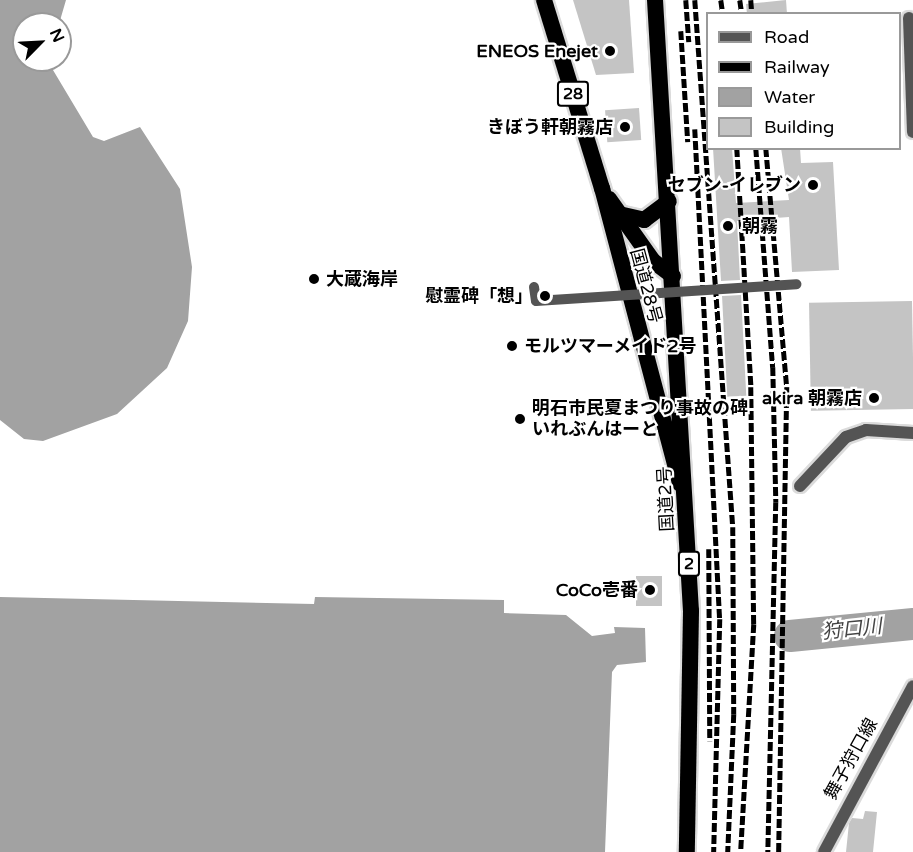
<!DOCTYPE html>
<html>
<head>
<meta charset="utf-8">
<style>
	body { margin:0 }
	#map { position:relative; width:913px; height:852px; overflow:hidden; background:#fff; font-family:"Varela Round","Noto Sans JP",sans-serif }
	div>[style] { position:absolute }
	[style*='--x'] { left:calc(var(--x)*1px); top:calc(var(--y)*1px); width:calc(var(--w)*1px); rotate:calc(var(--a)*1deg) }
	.water>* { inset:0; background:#a2a2a2 }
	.river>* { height:32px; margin:-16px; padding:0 16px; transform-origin:16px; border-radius:16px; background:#a2a2a2 }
	.building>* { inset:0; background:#c4c4c4; transform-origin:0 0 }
	.roads { filter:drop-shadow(2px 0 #dbdbdb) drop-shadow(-2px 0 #dbdbdb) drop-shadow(0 2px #dbdbdb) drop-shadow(0 -2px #dbdbdb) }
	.minor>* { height:12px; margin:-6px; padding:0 6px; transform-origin:6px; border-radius:6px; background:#545454 }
	.tertiary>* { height:12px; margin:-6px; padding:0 6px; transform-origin:6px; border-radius:6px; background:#545454 }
	.trunk>* { height:16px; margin:-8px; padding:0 8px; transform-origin:8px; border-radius:8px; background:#000 }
	.rail>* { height:4.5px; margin-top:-2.25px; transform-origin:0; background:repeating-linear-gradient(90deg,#000 0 9px,transparent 0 12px) }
	.pedestrian-bridge>* { height:10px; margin:-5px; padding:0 5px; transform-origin:5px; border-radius:5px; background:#545454 }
	.dots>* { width:16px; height:16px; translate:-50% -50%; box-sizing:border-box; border:3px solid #fff; border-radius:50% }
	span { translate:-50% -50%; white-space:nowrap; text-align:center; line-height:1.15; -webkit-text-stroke:4.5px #fff; paint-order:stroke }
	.shield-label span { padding:2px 4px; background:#fff; border:2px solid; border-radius:4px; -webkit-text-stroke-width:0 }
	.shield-label { font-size:16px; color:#000; font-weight:700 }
	.poi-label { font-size:18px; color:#000; font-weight:700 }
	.right { translate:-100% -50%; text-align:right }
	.left { translate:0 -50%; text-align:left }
	.street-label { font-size:18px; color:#000 }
	.water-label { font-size:20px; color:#434343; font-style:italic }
	.legend { position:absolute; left:706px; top:12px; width:195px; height:138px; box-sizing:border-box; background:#fff; border:2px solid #999; margin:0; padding:8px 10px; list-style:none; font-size:18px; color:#000 }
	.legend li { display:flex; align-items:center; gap:12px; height:30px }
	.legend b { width:30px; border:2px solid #999 }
	.north { position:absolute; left:12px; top:12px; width:60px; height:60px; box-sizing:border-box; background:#fff; border:2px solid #999; border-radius:50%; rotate:66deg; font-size:16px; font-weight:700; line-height:24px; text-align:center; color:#000 }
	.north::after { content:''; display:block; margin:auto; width:21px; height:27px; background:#000; clip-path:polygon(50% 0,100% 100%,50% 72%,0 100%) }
</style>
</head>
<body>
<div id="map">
	<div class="water">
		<i style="clip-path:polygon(0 0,66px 0,59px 24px,24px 24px,24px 60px,47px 60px,93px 137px,104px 141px,140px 127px,180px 189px,192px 267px,188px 321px,167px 368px,117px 414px,43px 441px,24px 439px,0 420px)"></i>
		<i style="clip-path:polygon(0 597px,314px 604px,315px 597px,504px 600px,504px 613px,566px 615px,592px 636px,615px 633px,614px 627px,645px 628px,646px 662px,617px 665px,612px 672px,605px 852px,0 852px)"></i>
	</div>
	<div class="river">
		<i style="--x:790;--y:636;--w:124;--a:-5.6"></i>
	</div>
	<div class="building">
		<i style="clip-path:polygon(573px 0,629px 0,634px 73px,596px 75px)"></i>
		<i style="clip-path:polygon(786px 0,787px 14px,747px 14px,746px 4px)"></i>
		<i style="left:639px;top:108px;width:32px;height:34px;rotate:86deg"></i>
		<i style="clip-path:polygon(713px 148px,732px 148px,736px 203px,789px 200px,781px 148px,800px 148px,801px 163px,833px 162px,839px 270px,792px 272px,789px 217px,737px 221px,740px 280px,721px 281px)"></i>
		<i style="left:741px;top:295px;width:101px;height:19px;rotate:87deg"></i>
		<i style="left:912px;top:301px;width:108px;height:103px;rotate:89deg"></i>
		<i style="left:636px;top:576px;width:26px;height:30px"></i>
		<i style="clip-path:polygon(865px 811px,877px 812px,873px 852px,846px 852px,849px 823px,852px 818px,863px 819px)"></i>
	</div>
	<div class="roads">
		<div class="minor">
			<i style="--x:800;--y:486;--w:67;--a:-46.8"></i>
			<i style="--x:846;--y:437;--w:21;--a:-19"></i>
			<i style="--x:866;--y:430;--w:47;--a:3.7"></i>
		</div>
		<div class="tertiary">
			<i style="--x:909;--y:18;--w:114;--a:88"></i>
			<i style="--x:824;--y:852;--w:188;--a:-61.8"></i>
		</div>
		<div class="trunk">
			<i style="--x:544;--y:0;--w:197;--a:72.9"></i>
			<i style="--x:602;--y:188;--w:306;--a:75.2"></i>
			<i style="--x:655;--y:0;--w:612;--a:86.63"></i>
			<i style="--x:691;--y:611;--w:241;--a:91"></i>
			<i style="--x:609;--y:199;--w:76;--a:54.6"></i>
			<i style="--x:653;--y:261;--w:25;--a:37"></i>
			<i style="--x:619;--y:214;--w:26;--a:13"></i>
			<i style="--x:644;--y:220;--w:31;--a:-37"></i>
		</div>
	</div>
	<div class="rail">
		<i style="--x:686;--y:0;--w:42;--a:85.9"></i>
		<i style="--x:695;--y:0;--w:528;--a:85.88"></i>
		<i style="--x:733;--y:527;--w:187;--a:89.7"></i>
		<i style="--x:734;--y:714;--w:138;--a:92.5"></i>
		<i style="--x:721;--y:0;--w:14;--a:82"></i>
		<i style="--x:740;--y:0;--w:14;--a:82"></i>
		<i style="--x:751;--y:0;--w:14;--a:86"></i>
		<i style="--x:681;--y:31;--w:111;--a:86.4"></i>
		<i style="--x:695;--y:129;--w:491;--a:87.1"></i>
		<i style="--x:720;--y:619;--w:233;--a:91.5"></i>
		<i style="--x:737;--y:148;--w:239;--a:86.6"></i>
		<i style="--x:751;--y:387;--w:237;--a:89.3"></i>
		<i style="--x:754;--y:624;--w:228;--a:93.3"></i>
		<i style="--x:756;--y:148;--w:220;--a:85.6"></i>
		<i style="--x:773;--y:367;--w:135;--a:88.7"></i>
		<i style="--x:776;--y:502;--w:350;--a:91.3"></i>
		<i style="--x:766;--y:148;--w:240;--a:85"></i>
		<i style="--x:787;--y:387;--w:465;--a:91"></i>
		<i style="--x:709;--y:549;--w:192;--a:89.7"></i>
	</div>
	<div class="pedestrian-bridge">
		<i style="--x:534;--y:287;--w:14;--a:82"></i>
		<i style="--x:536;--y:301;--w:261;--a:-3.7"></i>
	</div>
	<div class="dots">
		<i style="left:610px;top:51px;background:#000"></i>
		<i style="left:625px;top:127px;background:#000"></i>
		<i style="left:813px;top:185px;background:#000"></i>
		<i style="left:728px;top:226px;background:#000"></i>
		<i style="left:314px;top:279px;background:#000"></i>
		<i style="left:545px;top:296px;background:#000"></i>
		<i style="left:512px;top:346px;background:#000"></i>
		<i style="left:874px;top:398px;background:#000"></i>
		<i style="left:520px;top:419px;background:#000"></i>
		<i style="left:650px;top:590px;background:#000"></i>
	</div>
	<div class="shield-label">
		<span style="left:573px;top:94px">28</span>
		<span style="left:689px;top:564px">2</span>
	</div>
	<div class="poi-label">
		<span class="right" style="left:598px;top:51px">ENEOS Enejet</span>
		<span class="right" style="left:613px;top:127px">きぼう軒朝霧店</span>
		<span class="right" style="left:801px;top:185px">セブン-イレブン</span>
		<span class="left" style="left:742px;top:226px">朝霧</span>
		<span class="left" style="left:326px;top:279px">大蔵海岸</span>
		<span class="right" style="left:533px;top:296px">慰霊碑「想」</span>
		<span class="left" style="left:524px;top:346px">モルツマーメイド2号</span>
		<span class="right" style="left:862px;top:398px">akira 朝霧店</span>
		<span class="left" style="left:532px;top:419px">明石市民夏まつり事故の碑<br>いれぶんはーと</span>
		<span class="right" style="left:638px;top:590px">CoCo壱番</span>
	</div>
	<div class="street-label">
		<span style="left:646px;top:286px;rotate:75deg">国道28号</span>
		<span style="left:666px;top:499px;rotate:-93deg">国道2号</span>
		<span style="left:851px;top:759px;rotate:-61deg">舞子狩口線</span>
	</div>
	<div class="water-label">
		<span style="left:852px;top:630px;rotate:-6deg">狩口川</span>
	</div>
	<ul class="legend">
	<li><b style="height:8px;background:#545454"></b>Road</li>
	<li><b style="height:8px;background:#000"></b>Railway</li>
	<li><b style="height:16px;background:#a2a2a2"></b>Water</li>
	<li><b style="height:16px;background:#c4c4c4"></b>Building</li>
	</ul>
	<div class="north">N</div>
</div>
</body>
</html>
